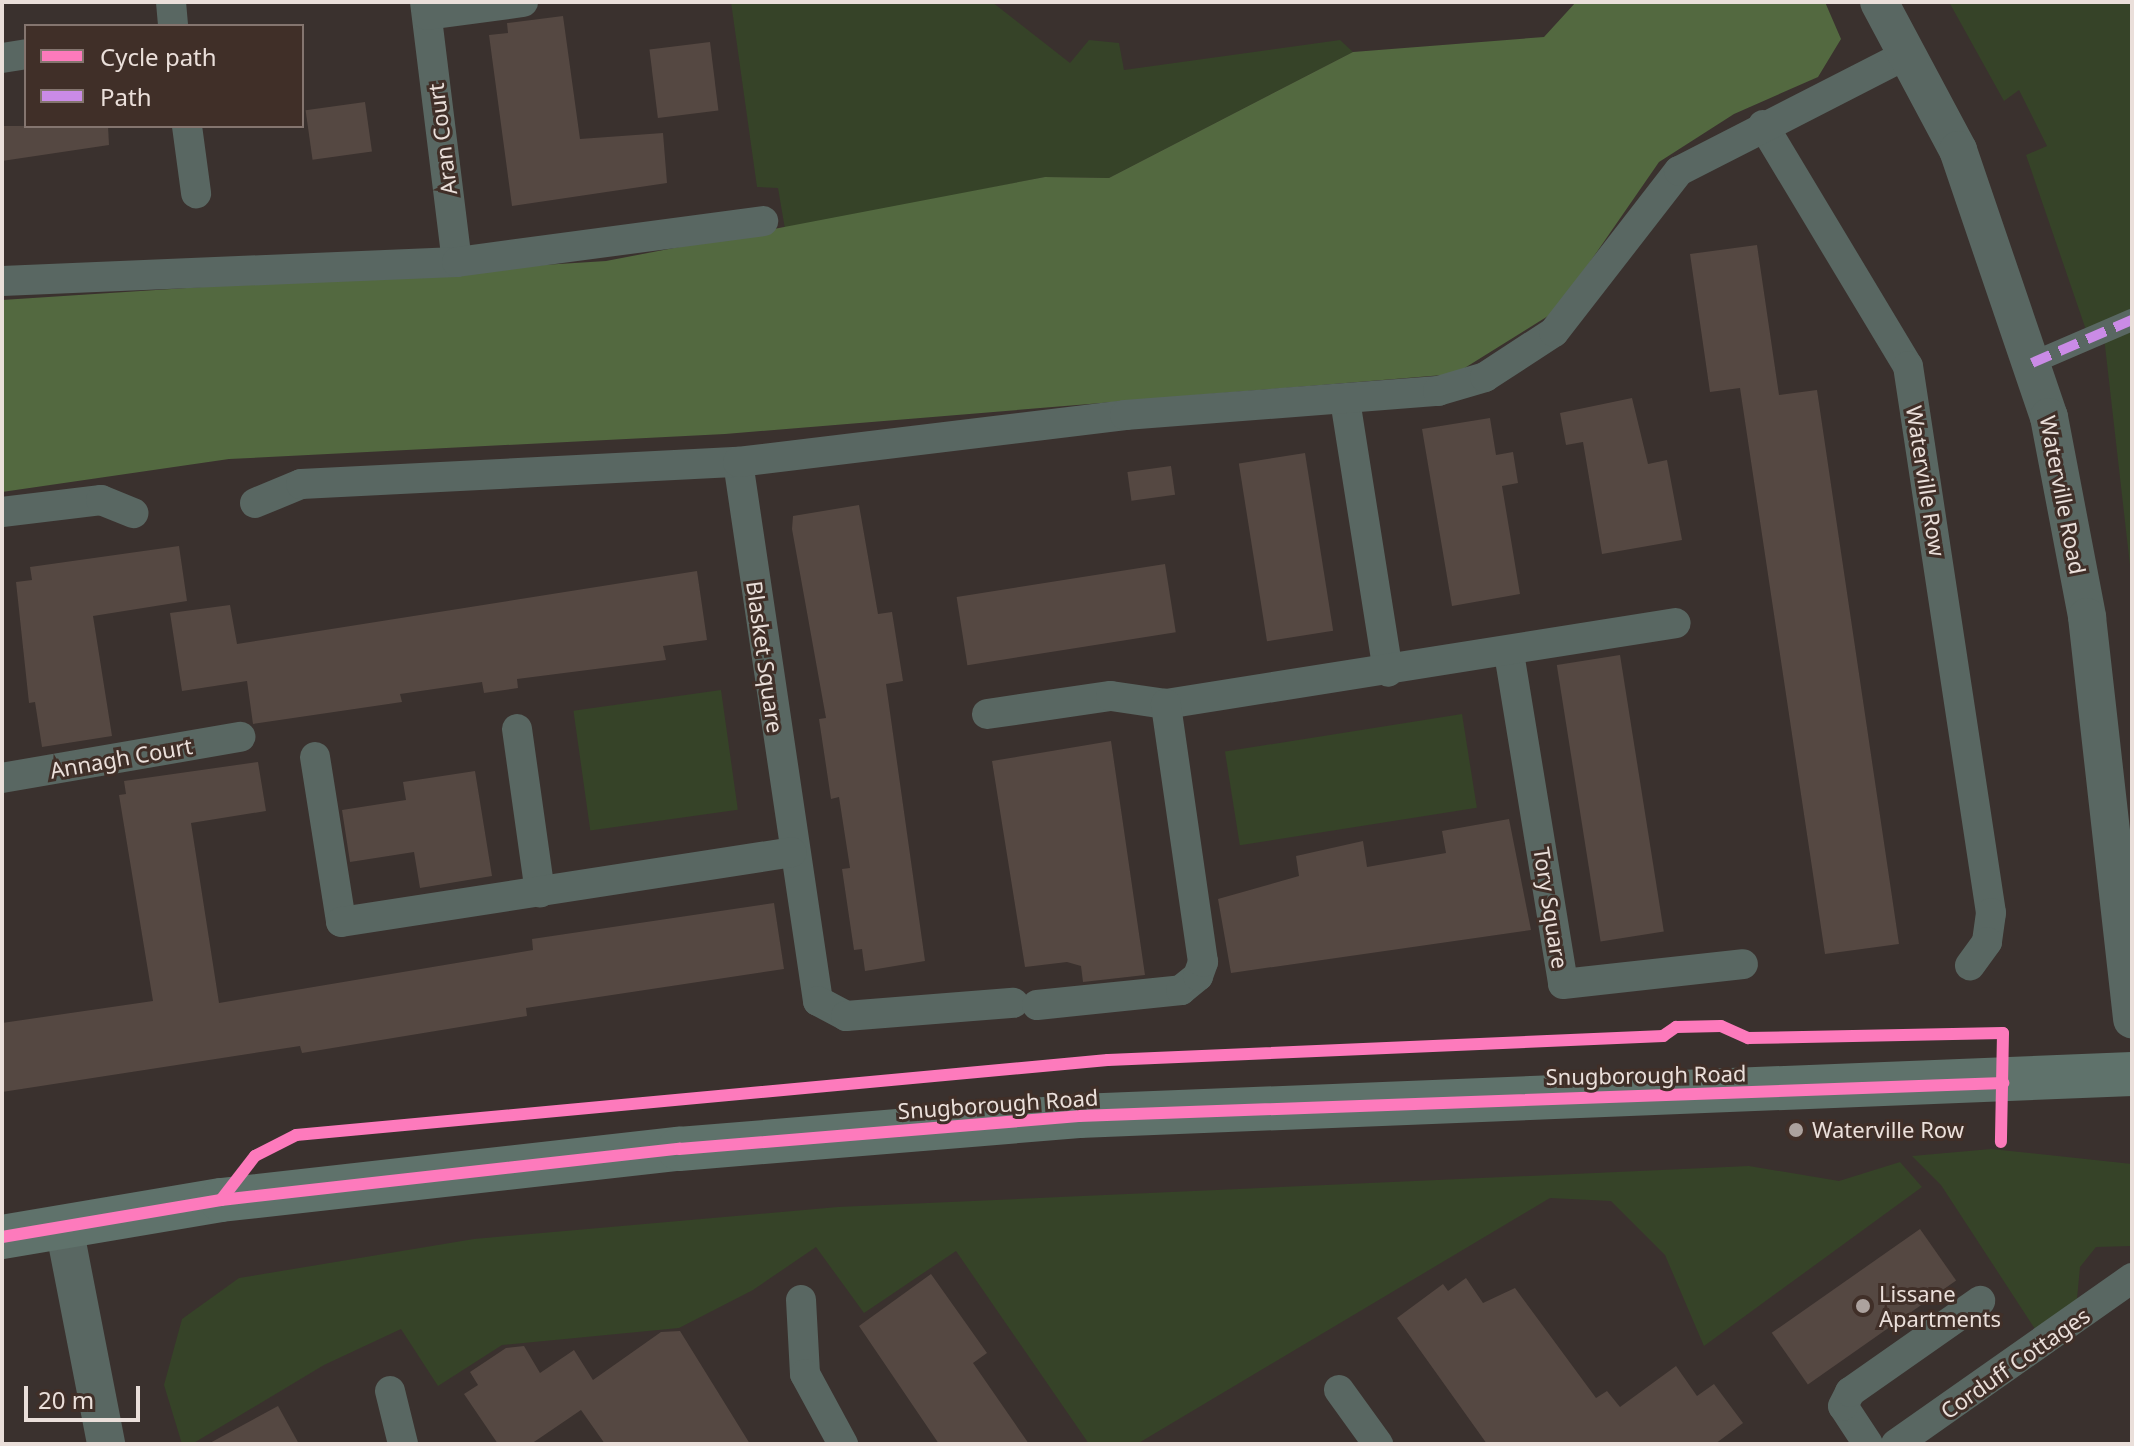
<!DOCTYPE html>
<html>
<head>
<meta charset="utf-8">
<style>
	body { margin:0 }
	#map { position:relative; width:2134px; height:1446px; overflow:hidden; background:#3a312e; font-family:"Noto Sans",sans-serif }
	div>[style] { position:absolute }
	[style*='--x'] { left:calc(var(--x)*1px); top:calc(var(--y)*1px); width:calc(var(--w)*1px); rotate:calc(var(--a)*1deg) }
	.green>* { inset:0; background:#364328; transform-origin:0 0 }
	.forest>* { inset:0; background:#536940 }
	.building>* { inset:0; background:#554842; transform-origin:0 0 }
	.pedestrian>* { height:22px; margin:-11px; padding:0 11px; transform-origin:11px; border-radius:11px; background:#596762 }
	.minor>* { height:30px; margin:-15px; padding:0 15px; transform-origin:15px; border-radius:15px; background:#596762 }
	.tertiary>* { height:38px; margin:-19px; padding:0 19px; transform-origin:19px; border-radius:19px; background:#596762 }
	.secondary>* { height:44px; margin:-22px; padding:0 22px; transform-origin:22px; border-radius:22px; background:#5f726b }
	.quiet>* { height:10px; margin-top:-5px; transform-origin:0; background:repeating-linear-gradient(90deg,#ca8be6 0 20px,transparent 0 30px) }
	.cycleway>* { height:12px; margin:-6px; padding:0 6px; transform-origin:6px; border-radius:6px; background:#fd7abc }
	.dots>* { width:22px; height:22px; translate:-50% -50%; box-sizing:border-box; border:4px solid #402f28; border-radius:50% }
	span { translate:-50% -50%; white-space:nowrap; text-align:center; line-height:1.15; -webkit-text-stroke:6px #402f28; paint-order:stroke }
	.street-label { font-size:22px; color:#eadfda }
	.poi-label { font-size:22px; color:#eadfda }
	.left { translate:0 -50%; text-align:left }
	.frame { position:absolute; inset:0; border:4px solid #eadfda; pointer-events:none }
	.legend { position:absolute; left:24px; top:24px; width:280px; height:104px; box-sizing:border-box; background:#402f28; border:2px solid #84756f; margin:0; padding:10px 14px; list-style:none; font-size:24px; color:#eadfda }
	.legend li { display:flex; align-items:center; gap:16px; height:40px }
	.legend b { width:40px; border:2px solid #84756f }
	.scale { position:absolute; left:24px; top:1386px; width:116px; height:36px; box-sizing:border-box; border:4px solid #eadfda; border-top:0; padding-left:10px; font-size:24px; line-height:28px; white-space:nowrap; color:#eadfda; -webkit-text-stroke:6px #402f28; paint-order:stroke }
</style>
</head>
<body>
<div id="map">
	<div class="green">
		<i style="clip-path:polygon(731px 2px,992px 2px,1070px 63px,1089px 40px,1119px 43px,1124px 70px,1340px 40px,1353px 52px,1109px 178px,1045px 177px,785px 229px,778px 188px,757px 187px)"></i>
		<i style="clip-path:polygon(1949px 2px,2132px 2px,2132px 583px,2104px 337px,2086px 330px,2026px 155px,2047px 146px,2019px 90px,2004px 101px)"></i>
		<i style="left:721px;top:690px;width:121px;height:149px;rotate:82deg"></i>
		<i style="left:1462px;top:714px;width:95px;height:240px;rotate:81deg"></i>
		<i style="clip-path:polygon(1991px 1149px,2132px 1164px,2132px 1246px,2096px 1247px,2080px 1267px,2077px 1299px,2037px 1332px,1941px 1185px,1912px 1156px)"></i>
		<i style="clip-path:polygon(1900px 1162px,1922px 1187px,1704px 1346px,1665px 1255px,1611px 1201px,1550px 1198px,1137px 1444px,1089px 1444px,956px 1251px,864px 1313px,816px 1247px,753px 1290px,679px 1328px,502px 1345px,438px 1386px,401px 1329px,324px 1365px,192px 1444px,182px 1444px,164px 1385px,182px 1319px,239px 1278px,474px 1239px,838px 1207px,1749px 1166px,1839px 1181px)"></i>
	</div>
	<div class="forest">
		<i style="clip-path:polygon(1576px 2px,1825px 2px,1841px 39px,1818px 77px,1734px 114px,1659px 162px,1556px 311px,1455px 374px,725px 434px,229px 459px,2px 492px,2px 300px,606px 261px,1045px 177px,1109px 178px,1353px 52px,1544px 37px)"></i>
	</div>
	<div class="building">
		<i style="clip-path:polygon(563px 16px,580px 139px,663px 133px,667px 183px,512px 206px,489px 35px,508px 33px,507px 23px)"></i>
		<i style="left:710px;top:42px;width:69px;height:61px;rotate:83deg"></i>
		<i style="left:365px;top:102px;width:50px;height:60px;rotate:82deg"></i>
		<i style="clip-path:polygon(2px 126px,108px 126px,109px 145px,2px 161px)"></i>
		<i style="clip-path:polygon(1757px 245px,1779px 395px,1817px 390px,1899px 944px,1825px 954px,1740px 388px,1710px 392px,1690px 254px)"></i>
		<i style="clip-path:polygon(1632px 398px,1648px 464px,1667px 460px,1682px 540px,1602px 554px,1583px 442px,1566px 445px,1560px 413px)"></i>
		<i style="clip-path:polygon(1490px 418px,1496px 455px,1513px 452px,1518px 483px,1502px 486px,1520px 594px,1452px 606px,1422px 429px)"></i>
		<i style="left:1305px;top:453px;width:180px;height:67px;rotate:81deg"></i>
		<i style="left:1171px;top:466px;width:29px;height:44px;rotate:82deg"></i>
		<i style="clip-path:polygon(859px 505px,878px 614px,892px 612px,903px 681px,886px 684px,925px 961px,865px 971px,862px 949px,854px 950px,842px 869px,850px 868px,839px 797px,831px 799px,819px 719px,826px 718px,792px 529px,793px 516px)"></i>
		<i style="clip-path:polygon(179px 546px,187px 601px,93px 616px,112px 736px,42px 747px,35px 702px,29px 703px,16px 582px,32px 580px,30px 567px)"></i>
		<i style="left:1165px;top:564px;width:69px;height:211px;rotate:81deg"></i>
		<i style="clip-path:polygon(697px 571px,707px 640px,663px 646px,666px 660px,517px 679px,518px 688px,484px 693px,482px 682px,400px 694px,402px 702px,253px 724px,247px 681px,182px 691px,170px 613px,230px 605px,237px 644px)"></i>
		<i style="left:1620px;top:655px;width:280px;height:64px;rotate:81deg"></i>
		<i style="clip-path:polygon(1111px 741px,1145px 975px,1083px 982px,1081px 966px,1067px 962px,1025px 967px,992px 761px)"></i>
		<i style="clip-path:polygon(258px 762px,266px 811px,191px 823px,219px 1003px,533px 950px,532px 939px,774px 903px,784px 969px,526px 1008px,527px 1016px,302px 1053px,300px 1046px,2px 1092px,2px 1023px,153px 1001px,119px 795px,126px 794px,124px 781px)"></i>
		<i style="clip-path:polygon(475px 771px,492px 876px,420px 888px,414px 852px,350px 862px,342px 810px,406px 800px,403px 782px)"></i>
		<i style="clip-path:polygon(1509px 819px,1531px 930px,1231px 973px,1218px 899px,1299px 876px,1296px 856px,1363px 841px,1367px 867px,1446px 853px,1442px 831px)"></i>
		<i style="left:1920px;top:1229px;width:63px;height:181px;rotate:55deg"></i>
		<i style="clip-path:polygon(931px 1274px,987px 1353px,973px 1363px,1029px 1444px,939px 1444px,859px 1326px)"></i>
		<i style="clip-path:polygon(1466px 1278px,1483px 1303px,1515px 1288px,1596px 1398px,1607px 1391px,1620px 1407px,1676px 1366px,1697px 1396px,1714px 1384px,1743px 1423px,1715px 1444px,1487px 1444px,1397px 1318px,1443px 1284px,1448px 1291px)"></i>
		<i style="clip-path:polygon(680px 1331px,750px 1444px,605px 1444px,581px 1410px,531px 1444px,498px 1444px,464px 1394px,478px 1385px,470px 1372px,506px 1348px,524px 1346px,540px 1373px,574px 1350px,593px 1380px,661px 1332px)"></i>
		<i style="clip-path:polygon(278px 1406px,299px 1444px,208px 1444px)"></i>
	</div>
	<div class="pedestrian">
		<i style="--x:2032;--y:363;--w:109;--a:-23.3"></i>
	</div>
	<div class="minor">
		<i style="--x:171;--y:2;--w:24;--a:85"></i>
		<i style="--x:425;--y:2;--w:262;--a:83"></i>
		<i style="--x:427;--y:15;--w:97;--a:-7.7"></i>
		<i style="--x:2;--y:58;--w:24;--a:-9"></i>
		<i style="--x:1763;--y:125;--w:281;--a:59"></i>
		<i style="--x:1908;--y:366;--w:553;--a:81.37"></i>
		<i style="--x:1991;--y:913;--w:29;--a:98"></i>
		<i style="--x:1987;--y:942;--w:29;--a:126"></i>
		<i style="--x:187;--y:126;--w:68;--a:82.3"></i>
		<i style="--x:2;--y:281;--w:455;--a:-2.4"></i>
		<i style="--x:457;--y:262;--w:309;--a:-7.6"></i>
		<i style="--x:1345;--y:400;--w:275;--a:81"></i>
		<i style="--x:738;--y:462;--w:545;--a:81.56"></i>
		<i style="--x:818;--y:1001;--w:32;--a:28"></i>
		<i style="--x:846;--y:1016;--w:168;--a:-4.5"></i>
		<i style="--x:255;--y:503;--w:50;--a:-22.4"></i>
		<i style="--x:301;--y:484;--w:438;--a:-2.9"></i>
		<i style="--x:738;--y:462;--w:390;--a:-6.9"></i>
		<i style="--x:1125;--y:415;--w:314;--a:-4.4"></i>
		<i style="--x:1438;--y:391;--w:49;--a:-16.6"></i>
		<i style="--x:1485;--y:377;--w:82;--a:-33.1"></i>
		<i style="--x:1554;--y:332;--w:204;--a:-52.2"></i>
		<i style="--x:1679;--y:171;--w:259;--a:-27.1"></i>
		<i style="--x:2;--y:512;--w:100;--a:-6.9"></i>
		<i style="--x:101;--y:500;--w:35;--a:22"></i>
		<i style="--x:1509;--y:653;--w:335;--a:80.7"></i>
		<i style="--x:1563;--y:984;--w:181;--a:-6.3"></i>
		<i style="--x:987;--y:714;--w:125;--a:-8.3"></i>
		<i style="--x:1111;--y:696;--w:56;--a:8.3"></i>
		<i style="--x:1166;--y:704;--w:516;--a:-9.02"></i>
		<i style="--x:517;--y:729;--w:165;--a:82"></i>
		<i style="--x:315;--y:757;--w:167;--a:81"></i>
		<i style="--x:341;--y:922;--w:456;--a:-8.8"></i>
		<i style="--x:2;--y:778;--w:242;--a:-9.8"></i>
		<i style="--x:1037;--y:1005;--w:145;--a:-5.9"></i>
		<i style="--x:1181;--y:990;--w:22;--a:-39"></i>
		<i style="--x:1198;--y:976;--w:15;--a:-70"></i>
		<i style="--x:1203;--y:962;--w:261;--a:-98.2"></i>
		<i style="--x:801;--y:1300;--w:74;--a:86.9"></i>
		<i style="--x:805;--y:1374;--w:80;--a:61.5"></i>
		<i style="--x:1339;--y:1390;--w:67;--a:54.2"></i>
		<i style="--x:390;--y:1391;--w:55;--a:76.2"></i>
		<i style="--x:1868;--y:1444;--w:45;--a:-123.3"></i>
		<i style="--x:1843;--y:1406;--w:16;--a:-63"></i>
		<i style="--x:1850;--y:1392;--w:159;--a:-35"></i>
		<i style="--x:1896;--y:1444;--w:289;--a:-35.1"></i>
	</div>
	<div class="tertiary">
		<i style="--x:1879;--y:2;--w:168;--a:61.9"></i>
		<i style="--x:1958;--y:150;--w:282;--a:71.2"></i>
		<i style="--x:2049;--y:417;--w:204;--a:79.2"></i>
		<i style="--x:2087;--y:617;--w:405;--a:83.6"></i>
		<i style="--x:64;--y:1227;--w:221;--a:79"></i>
	</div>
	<div class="secondary">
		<i style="--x:2;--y:1237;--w:222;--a:-9.6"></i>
		<i style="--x:221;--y:1200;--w:461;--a:-6.4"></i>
		<i style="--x:679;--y:1149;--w:401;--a:-4.7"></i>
		<i style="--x:1079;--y:1116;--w:1054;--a:-2.28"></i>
	</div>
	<div class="quiet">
		<i style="--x:2032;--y:363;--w:109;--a:-23.3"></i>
	</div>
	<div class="cycleway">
		<i style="--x:221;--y:1200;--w:56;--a:-52.3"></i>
		<i style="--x:255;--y:1156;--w:46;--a:-27.1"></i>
		<i style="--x:296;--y:1135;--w:815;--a:-5.28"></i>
		<i style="--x:1108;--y:1060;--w:556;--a:-2.48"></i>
		<i style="--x:1663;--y:1036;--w:16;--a:-35"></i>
		<i style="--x:1676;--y:1027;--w:45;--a:-1.3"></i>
		<i style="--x:1721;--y:1026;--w:30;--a:24"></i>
		<i style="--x:1748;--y:1038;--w:255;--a:-1.1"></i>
		<i style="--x:2003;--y:1033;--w:109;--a:91.1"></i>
		<i style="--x:2;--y:1237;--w:222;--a:-9.6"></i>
		<i style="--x:221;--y:1200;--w:461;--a:-6.4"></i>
		<i style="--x:679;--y:1149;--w:401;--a:-4.7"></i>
		<i style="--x:1079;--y:1116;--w:925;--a:-2.05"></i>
	</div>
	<div class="dots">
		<i style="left:1796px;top:1130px;background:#aca29e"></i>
		<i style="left:1863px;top:1306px;background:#aca29e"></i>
	</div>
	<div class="street-label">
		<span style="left:442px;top:139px;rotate:-97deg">Aran Court</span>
		<span style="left:1926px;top:481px;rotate:81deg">Waterville Row</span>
		<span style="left:2063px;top:495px;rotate:79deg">Waterville Road</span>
		<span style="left:765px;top:657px;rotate:82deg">Blasket Square</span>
		<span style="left:121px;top:758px;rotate:-10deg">Annagh Court</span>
		<span style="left:1551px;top:908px;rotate:81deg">Tory Square</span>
		<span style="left:1646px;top:1075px;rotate:-1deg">Snugborough Road</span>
		<span style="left:998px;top:1104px;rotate:-4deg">Snugborough Road</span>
		<span style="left:2015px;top:1363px;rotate:-35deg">Corduff Cottages</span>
	</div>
	<div class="poi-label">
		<span class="left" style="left:1812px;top:1130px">Waterville Row</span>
		<span class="left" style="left:1879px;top:1306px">Lissane<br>Apartments</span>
	</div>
	<div class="frame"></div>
	<ul class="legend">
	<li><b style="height:10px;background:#fd7abc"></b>Cycle path</li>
	<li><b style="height:10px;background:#ca8be6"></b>Path</li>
	</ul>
	<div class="scale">20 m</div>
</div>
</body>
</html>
